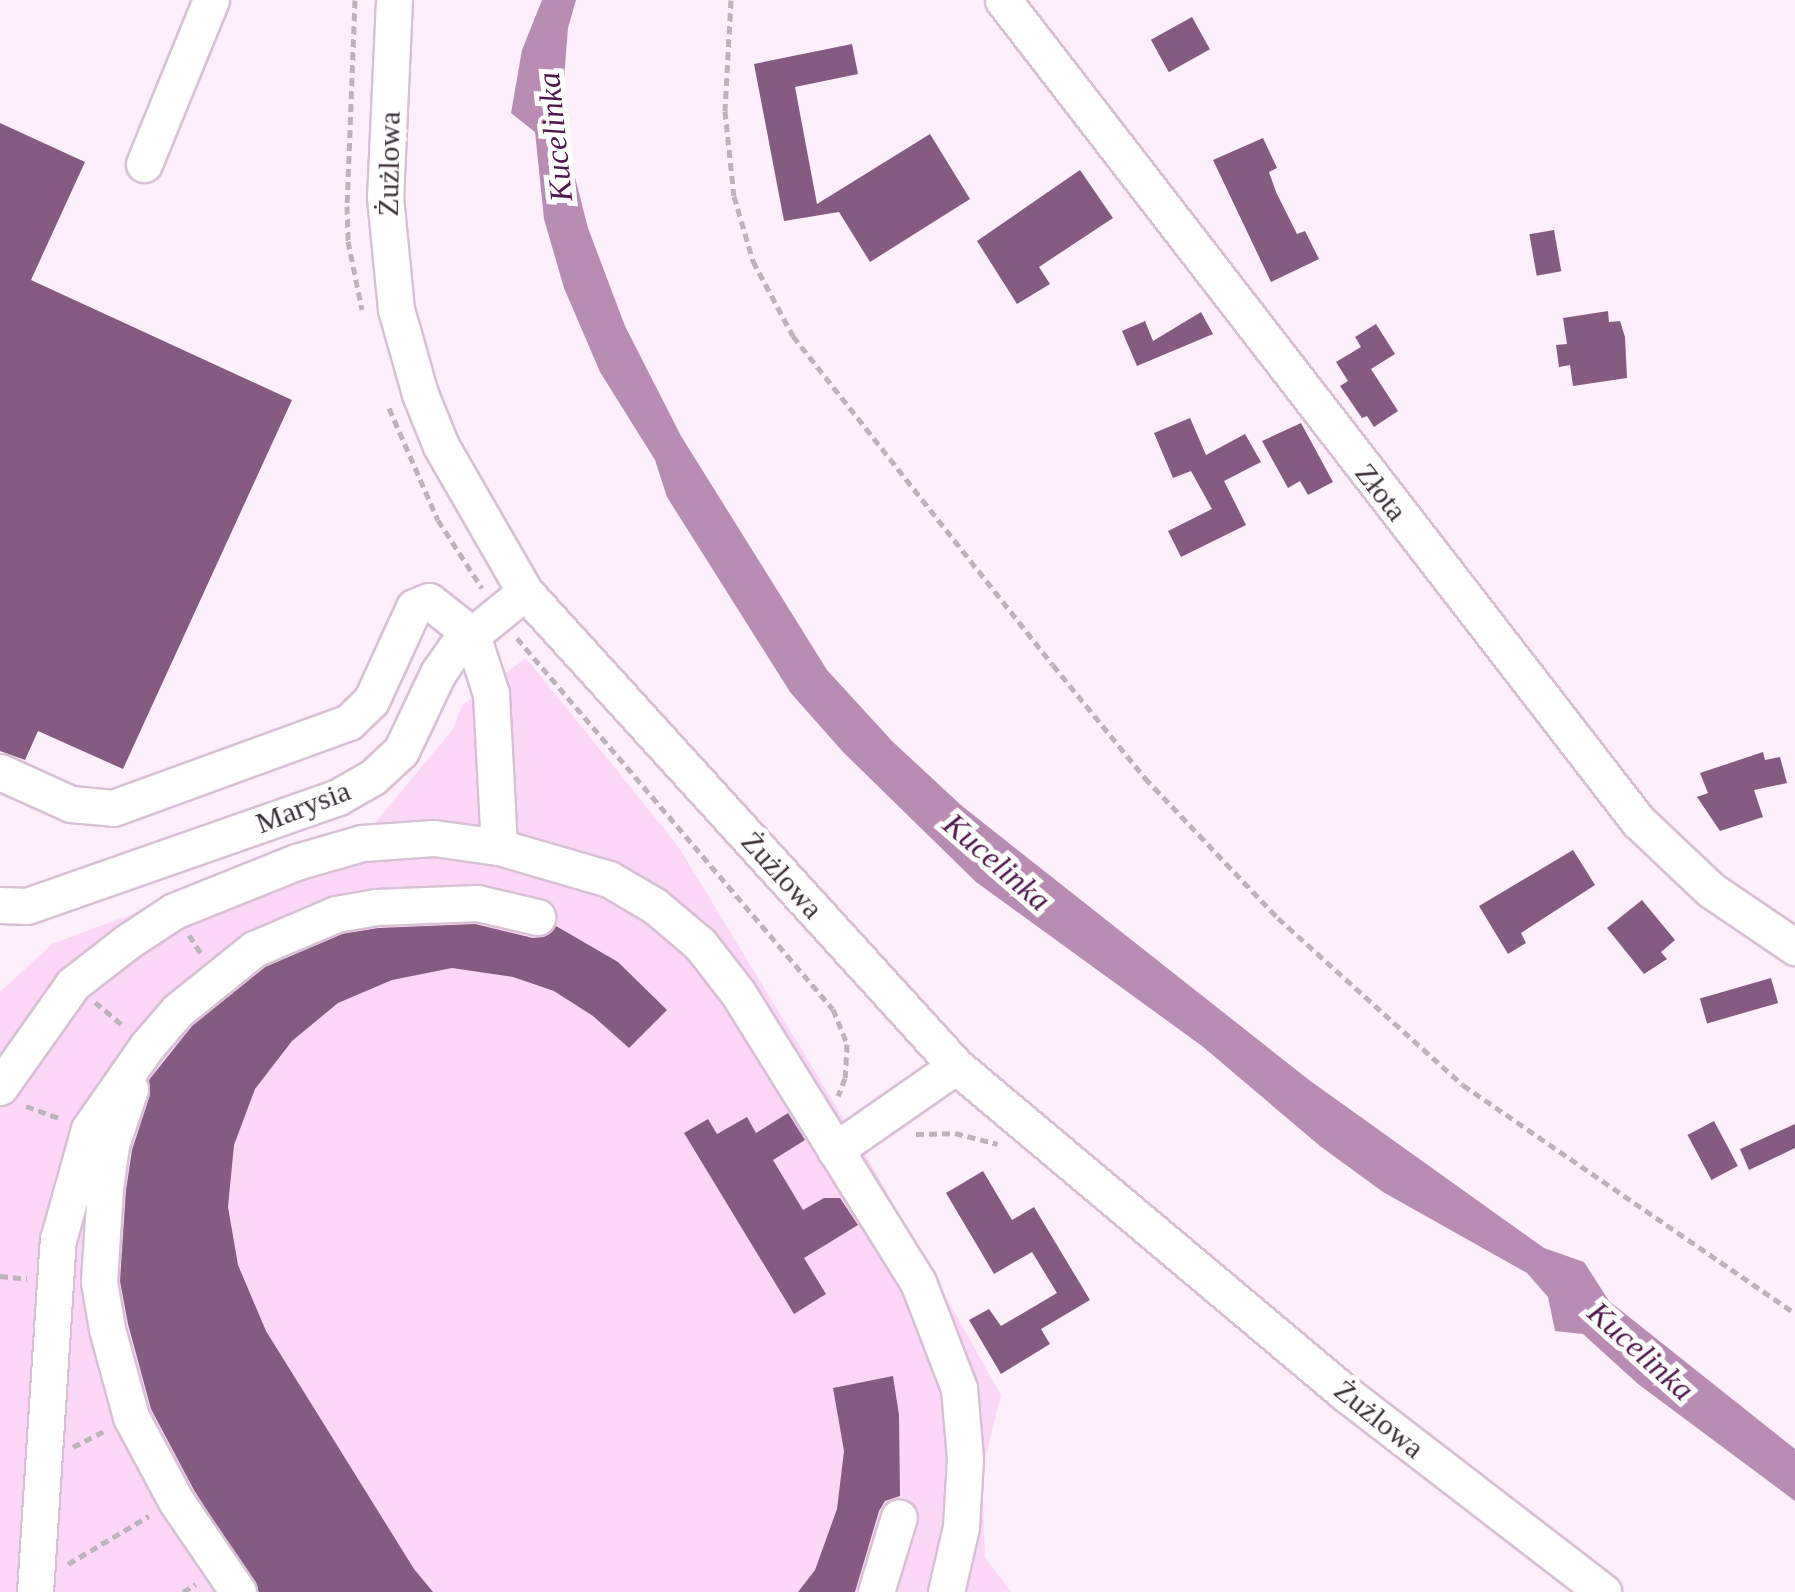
<!DOCTYPE html>
<html>
<head>
<meta charset="utf-8">
<style>
	body { margin:0 }
	#map { position:relative; width:1795px; height:1592px; overflow:hidden; background:#fdeffb; font-family:Georgia,serif }
	div>[style] { position:absolute }
	[style*='--x'] { left:calc(var(--x)*1px); top:calc(var(--y)*1px); width:calc(var(--w)*1px); rotate:calc(var(--a)*1deg) }
	.green>* { inset:0; background:#fdd7f8 }
	.water>* { inset:0; background:#b98cb4 }
	.building>* { inset:0; background:#855b81; transform-origin:0 0 }
	.path>* { height:5px; margin-top:-2.5px; transform-origin:0; background:repeating-linear-gradient(90deg,#beb2bc 0 8px,transparent 0 13px) }
	.roads { filter:drop-shadow(2px 0 #d8c1d5) drop-shadow(-2px 0 #d8c1d5) drop-shadow(0 2px #d8c1d5) drop-shadow(0 -2px #d8c1d5) }
	.minor>* { height:35px; margin:-17.5px; padding:0 17.5px; transform-origin:17.5px; border-radius:17.5px; background:#fff }
	span { translate:-50% -50%; white-space:nowrap; text-align:center; line-height:1.15; -webkit-text-stroke:10px #fff; paint-order:stroke }
	.street-label { font-size:30px; color:#3b323a }
	.water-label { font-size:32px; color:#4e184b; font-style:italic }
</style>
</head>
<body>
<div id="map">
	<div class="green">
		<i style="clip-path:polygon(526px 658px,678px 846px,871px 1164px,1001px 1395px,982px 1471px,985px 1557px,1011px 1592px,0 1592px,0 992px,52px 944px,374px 824px,453px 729px,462px 705px)"></i>
	</div>
	<div class="water">
		<i style="clip-path:polygon(542px 0,576px 0,568px 28px,564px 79px,567px 146px,588px 228px,625px 326px,681px 436px,827px 670px,893px 742px,962px 806px,1309px 1080px,1544px 1248px,1584px 1262px,1609px 1301px,1795px 1449px,1795px 1501px,1638px 1384px,1583px 1334px,1555px 1331px,1548px 1297px,1527px 1273px,1383px 1192px,1320px 1146px,1202px 1046px,976px 882px,843px 752px,790px 692px,667px 497px,655px 460px,600px 372px,564px 288px,544px 219px,535px 132px,511px 113px,522px 50px)"></i>
	</div>
	<div class="building">
		<i style="left:1192px;top:17px;width:37px;height:47px;rotate:61deg"></i>
		<i style="clip-path:polygon(852px 44px,858px 74px,795px 87px,817px 204px,930px 134px,970px 199px,870px 262px,839px 212px,784px 221px,754px 64px)"></i>
		<i style="clip-path:polygon(0 123px,85px 162px,31px 280px,292px 400px,123px 769px,38px 731px,25px 760px,0 751px)"></i>
		<i style="clip-path:polygon(1263px 138px,1277px 168px,1269px 172px,1276px 192px,1297px 234px,1305px 231px,1319px 259px,1271px 282px,1213px 160px)"></i>
		<i style="clip-path:polygon(1080px 170px,1113px 218px,1039px 267px,1050px 284px,1017px 304px,977px 241px)"></i>
		<i style="left:1554px;top:230px;width:42px;height:25px;rotate:80deg"></i>
		<i style="clip-path:polygon(1608px 311px,1609px 322px,1620px 321px,1625px 337px,1627px 378px,1573px 386px,1570px 365px,1559px 367px,1556px 345px,1567px 344px,1563px 318px)"></i>
		<i style="clip-path:polygon(1201px 312px,1213px 334px,1137px 366px,1122px 331px,1145px 321px,1153px 341px)"></i>
		<i style="clip-path:polygon(1376px 324px,1395px 354px,1371px 369px,1398px 411px,1374px 427px,1367px 416px,1362px 418px,1340px 386px,1348px 381px,1336px 362px,1361px 347px,1355px 337px)"></i>
		<i style="clip-path:polygon(1190px 418px,1206px 455px,1245px 434px,1261px 462px,1224px 481px,1246px 525px,1181px 557px,1168px 531px,1212px 509px,1191px 471px,1173px 478px,1154px 433px)"></i>
		<i style="clip-path:polygon(1301px 423px,1333px 482px,1308px 495px,1300px 481px,1288px 488px,1262px 441px)"></i>
		<i style="clip-path:polygon(1763px 752px,1765px 760px,1780px 757px,1787px 783px,1754px 790px,1763px 817px,1720px 831px,1697px 797px,1708px 793px,1700px 773px)"></i>
		<i style="clip-path:polygon(1573px 850px,1595px 885px,1521px 933px,1526px 943px,1508px 954px,1479px 906px)"></i>
		<i style="clip-path:polygon(1642px 900px,1675px 940px,1661px 952px,1667px 959px,1644px 974px,1607px 928px)"></i>
		<i style="clip-path:polygon(475px 924px,533px 938px,544px 937px,556px 926px,618px 962px,667px 1010px,629px 1048px,593px 1016px,554px 991px,513px 977px,452px 968px,392px 980px,338px 1003px,292px 1041px,255px 1089px,234px 1145px,228px 1207px,238px 1265px,266px 1331px,414px 1569px,433px 1592px,259px 1592px,194px 1490px,151px 1409px,128px 1324px,120px 1281px,126px 1190px,132px 1150px,150px 1095px,149px 1080px,192px 1026px,265px 967px,342px 934px,378px 928px)"></i>
		<i style="left:1771px;top:978px;width:26px;height:74px;rotate:74deg"></i>
		<i style="clip-path:polygon(788px 1113px,805px 1140px,773px 1160px,803px 1210px,824px 1198px,840px 1198px,858px 1225px,804px 1258px,826px 1294px,794px 1314px,684px 1133px,708px 1119px,717px 1134px,747px 1117px,756px 1133px)"></i>
		<i style="left:1714px;top:1121px;width:51px;height:30px;rotate:62deg"></i>
		<i style="clip-path:polygon(1795px 1124px,1795px 1148px,1749px 1170px,1740px 1149px)"></i>
		<i style="clip-path:polygon(983px 1171px,1012px 1220px,1034px 1207px,1090px 1300px,1041px 1329px,1050px 1344px,1001px 1374px,969px 1320px,989px 1309px,1001px 1326px,1057px 1293px,1032px 1252px,994px 1274px,981px 1252px,946px 1193px)"></i>
		<i style="clip-path:polygon(893px 1376px,899px 1415px,900px 1496px,885px 1501px,879px 1511px,855px 1592px,798px 1592px,815px 1570px,837px 1509px,844px 1451px,833px 1388px)"></i>
	</div>
	<div class="path">
		<i style="--x:355;--y:0;--w:206;--a:92.2"></i>
		<i style="--x:347;--y:206;--w:35;--a:88"></i>
		<i style="--x:348;--y:241;--w:70;--a:78.5"></i>
		<i style="--x:731;--y:0;--w:111;--a:93.1"></i>
		<i style="--x:725;--y:111;--w:85;--a:84"></i>
		<i style="--x:734;--y:196;--w:68;--a:73.7"></i>
		<i style="--x:753;--y:261;--w:85;--a:61.9"></i>
		<i style="--x:793;--y:336;--w:419;--a:51.7"></i>
		<i style="--x:1053;--y:665;--w:146;--a:50.8"></i>
		<i style="--x:1145;--y:778;--w:193;--a:46.5"></i>
		<i style="--x:1278;--y:918;--w:249;--a:42.1"></i>
		<i style="--x:1463;--y:1085;--w:403;--a:34.5"></i>
		<i style="--x:389;--y:408;--w:122;--a:66.4"></i>
		<i style="--x:438;--y:520;--w:81;--a:57.1"></i>
		<i style="--x:517;--y:638;--w:487;--a:49.6"></i>
		<i style="--x:833;--y:1009;--w:38;--a:68"></i>
		<i style="--x:847;--y:1044;--w:34;--a:93"></i>
		<i style="--x:845;--y:1078;--w:19;--a:111"></i>
		<i style="--x:189;--y:935;--w:24;--a:57"></i>
		<i style="--x:95;--y:1002;--w:39;--a:40"></i>
		<i style="--x:26;--y:1106;--w:38;--a:20"></i>
		<i style="--x:916;--y:1134;--w:39;--a:-1"></i>
		<i style="--x:955;--y:1133;--w:44;--a:14.3"></i>
		<i style="--x:0;--y:1276;--w:27;--a:6"></i>
		<i style="--x:73;--y:1447;--w:34;--a:-27"></i>
		<i style="--x:68;--y:1564;--w:94;--a:-30.7"></i>
		<i style="--x:183;--y:1592;--w:15;--a:-32"></i>
	</div>
	<div class="roads">
		<div class="minor">
			<i style="--x:394;--y:0;--w:197;--a:92.6"></i>
			<i style="--x:385;--y:197;--w:113;--a:84.4"></i>
			<i style="--x:396;--y:309;--w:88;--a:74.2"></i>
			<i style="--x:420;--y:394;--w:56;--a:68"></i>
			<i style="--x:441;--y:446;--w:168;--a:60.1"></i>
			<i style="--x:525;--y:592;--w:641;--a:47.72"></i>
			<i style="--x:956;--y:1066;--w:508;--a:40.05"></i>
			<i style="--x:1345;--y:1393;--w:326;--a:37.6"></i>
			<i style="--x:1003;--y:0;--w:1038;--a:52.28"></i>
			<i style="--x:1638;--y:821;--w:100;--a:43.4"></i>
			<i style="--x:1711;--y:890;--w:102;--a:34.2"></i>
			<i style="--x:144;--y:164;--w:177;--a:-67.8"></i>
			<i style="--x:0;--y:772;--w:78;--a:24.3"></i>
			<i style="--x:71;--y:804;--w:42;--a:5.4"></i>
			<i style="--x:113;--y:808;--w:251;--a:-20"></i>
			<i style="--x:349;--y:722;--w:30;--a:-44"></i>
			<i style="--x:371;--y:701;--w:103;--a:-65.4"></i>
			<i style="--x:414;--y:607;--w:16;--a:-22"></i>
			<i style="--x:429;--y:601;--w:55;--a:38.3"></i>
			<i style="--x:472;--y:635;--w:62;--a:72.1"></i>
			<i style="--x:491;--y:694;--w:153;--a:87"></i>
			<i style="--x:0;--y:905;--w:27;--a:2"></i>
			<i style="--x:27;--y:906;--w:330;--a:-19.3"></i>
			<i style="--x:338;--y:797;--w:40;--a:-29.7"></i>
			<i style="--x:373;--y:777;--w:38;--a:-43"></i>
			<i style="--x:401;--y:751;--w:86;--a:-64.6"></i>
			<i style="--x:438;--y:673;--w:29;--a:-55"></i>
			<i style="--x:455;--y:649;--w:90;--a:-39.2"></i>
			<i style="--x:0;--y:1087;--w:126;--a:-54.7"></i>
			<i style="--x:73;--y:984;--w:68;--a:-37.9"></i>
			<i style="--x:127;--y:942;--w:56;--a:-33.4"></i>
			<i style="--x:174;--y:911;--w:131;--a:-21.9"></i>
			<i style="--x:296;--y:862;--w:69;--a:-16.1"></i>
			<i style="--x:362;--y:843;--w:72;--a:-4"></i>
			<i style="--x:434;--y:838;--w:66;--a:7.9"></i>
			<i style="--x:499;--y:847;--w:115;--a:16.2"></i>
			<i style="--x:609;--y:879;--w:53;--a:30.4"></i>
			<i style="--x:655;--y:906;--w:59;--a:40.2"></i>
			<i style="--x:700;--y:944;--w:62;--a:52.2"></i>
			<i style="--x:738;--y:993;--w:340;--a:58.1"></i>
			<i style="--x:918;--y:1282;--w:114;--a:68.9"></i>
			<i style="--x:959;--y:1388;--w:70;--a:85.1"></i>
			<i style="--x:965;--y:1458;--w:69;--a:93.3"></i>
			<i style="--x:961;--y:1527;--w:67;--a:103"></i>
			<i style="--x:130;--y:1089;--w:59;--a:108.7"></i>
			<i style="--x:111;--y:1145;--w:43;--a:97.9"></i>
			<i style="--x:105;--y:1188;--w:94;--a:93.7"></i>
			<i style="--x:99;--y:1282;--w:48;--a:80.3"></i>
			<i style="--x:107;--y:1329;--w:91;--a:74.7"></i>
			<i style="--x:131;--y:1417;--w:95;--a:61.8"></i>
			<i style="--x:176;--y:1501;--w:110;--a:55.7"></i>
			<i style="--x:835;--y:1150;--w:147;--a:-34.8"></i>
			<i style="--x:35;--y:1592;--w:353;--a:-86.3"></i>
			<i style="--x:58;--y:1240;--w:115;--a:-74.4"></i>
			<i style="--x:89;--y:1129;--w:101;--a:-55.1"></i>
			<i style="--x:147;--y:1046;--w:46;--a:-49.4"></i>
			<i style="--x:177;--y:1011;--w:99;--a:-38.8"></i>
			<i style="--x:254;--y:949;--w:89;--a:-23.1"></i>
			<i style="--x:336;--y:914;--w:41;--a:-9.9"></i>
			<i style="--x:376;--y:907;--w:101;--a:-2.3"></i>
			<i style="--x:477;--y:903;--w:62;--a:13.1"></i>
			<i style="--x:876;--y:1592;--w:78;--a:-73"></i>
		</div>
	</div>
	<div class="street-label">
		<span style="left:389px;top:164px;rotate:-89deg">Żużlowa</span>
		<span style="left:1381px;top:492px;rotate:52deg">Złota</span>
		<span style="left:303px;top:807px;rotate:-21deg">Marysia</span>
		<span style="left:782px;top:875px;rotate:48deg">Żużlowa</span>
		<span style="left:1379px;top:1419px;rotate:39deg">Żużlowa</span>
	</div>
	<div class="water-label">
		<span style="left:555px;top:137px;rotate:-96deg">Kucelinka</span>
		<span style="left:997px;top:862px;rotate:41deg">Kucelinka</span>
		<span style="left:1641px;top:1351px;rotate:42deg">Kucelinka</span>
	</div>
</div>
</body>
</html>
